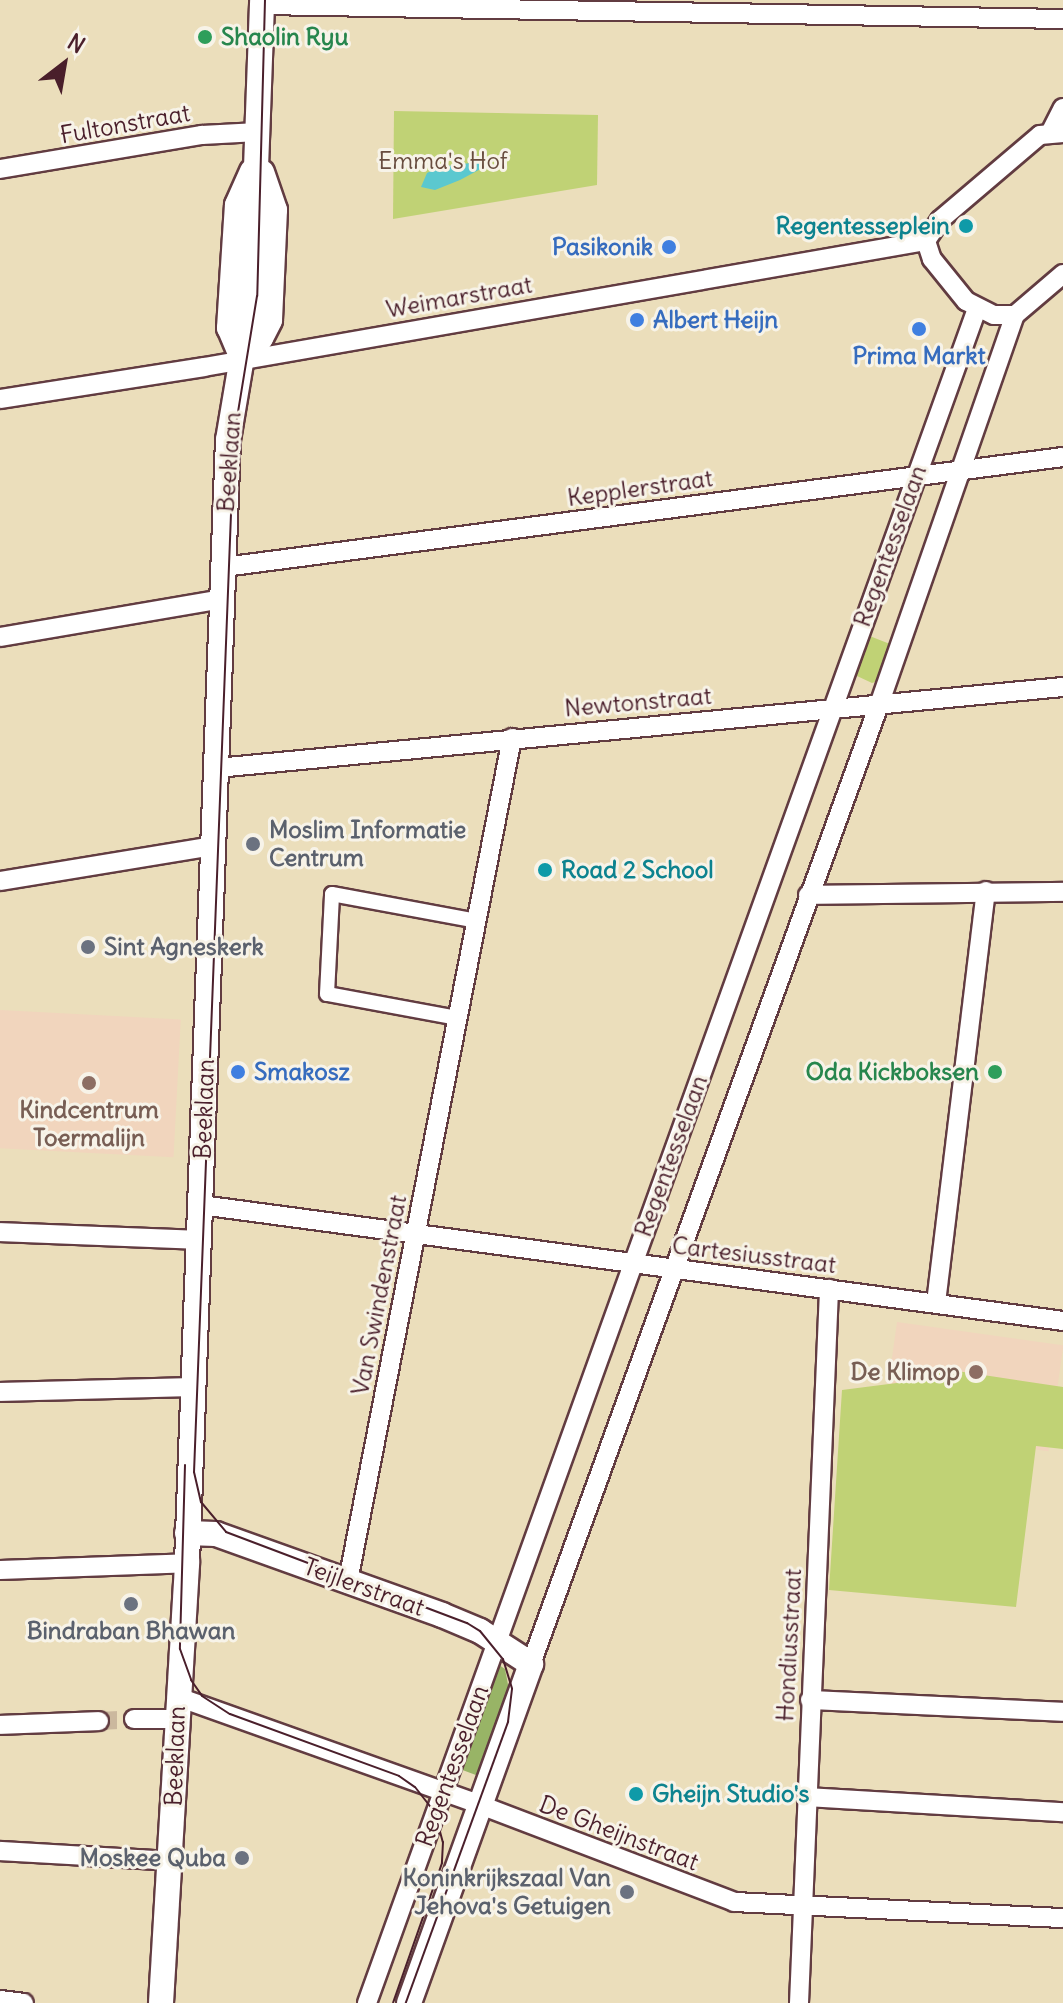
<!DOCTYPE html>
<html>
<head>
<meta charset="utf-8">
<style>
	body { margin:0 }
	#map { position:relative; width:1063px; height:2003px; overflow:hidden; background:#ebdebb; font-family:Delius,sans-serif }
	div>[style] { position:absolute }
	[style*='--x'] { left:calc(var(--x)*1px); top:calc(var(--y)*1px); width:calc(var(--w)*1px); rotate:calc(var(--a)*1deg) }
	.built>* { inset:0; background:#f1d5bd; transform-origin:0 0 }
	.green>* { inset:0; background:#c0d275 }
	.forest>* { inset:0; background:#98b466 }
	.water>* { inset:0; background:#5bc8cf }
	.minor-tunnel>* { height:18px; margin-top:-9px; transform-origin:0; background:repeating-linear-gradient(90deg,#cbb89e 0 18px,transparent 0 27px) }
	.roads { filter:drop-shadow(2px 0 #623c41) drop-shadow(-2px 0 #623c41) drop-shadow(0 2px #623c41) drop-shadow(0 -2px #623c41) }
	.pedestrian>* { height:14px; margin:-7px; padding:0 7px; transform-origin:7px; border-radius:7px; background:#fff }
	.minor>* { height:18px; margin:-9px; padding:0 9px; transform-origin:9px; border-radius:9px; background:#fff }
	.tertiary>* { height:24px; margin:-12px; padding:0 12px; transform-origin:12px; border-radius:12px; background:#fff }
	.tram>* { height:2px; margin:-1px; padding:0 1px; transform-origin:1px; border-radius:1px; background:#4a1f2b }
	.dots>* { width:22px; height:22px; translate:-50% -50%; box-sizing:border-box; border:4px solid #f7f3e8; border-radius:50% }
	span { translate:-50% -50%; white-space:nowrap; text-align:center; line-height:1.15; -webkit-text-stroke:6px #f7f3e8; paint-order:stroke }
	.leisure-label { font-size:24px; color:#27864d; font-weight:700 }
	.left { translate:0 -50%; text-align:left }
	.right { translate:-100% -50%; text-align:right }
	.street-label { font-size:24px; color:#4a1f2b }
	.park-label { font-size:24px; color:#684c3e }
	.culture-label { font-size:24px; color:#0d838f; font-weight:700 }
	.shop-label { font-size:24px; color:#366cbe; font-weight:700 }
	.worship-label { font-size:24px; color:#5b616d; font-weight:700 }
	.education-label { font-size:24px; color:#785e54; font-weight:700 }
	.north { position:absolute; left:24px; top:24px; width:80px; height:80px; -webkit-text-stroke:6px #f7f3e8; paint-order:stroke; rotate:31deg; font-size:22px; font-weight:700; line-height:32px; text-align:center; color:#4a1f2b }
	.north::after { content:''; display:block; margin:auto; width:28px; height:36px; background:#4a1f2b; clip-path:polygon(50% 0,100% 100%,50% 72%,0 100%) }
</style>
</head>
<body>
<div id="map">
	<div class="built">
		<i style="left:0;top:1010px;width:181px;height:138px;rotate:3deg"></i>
		<i style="left:897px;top:1322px;width:168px;height:107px;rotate:8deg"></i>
	</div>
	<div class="green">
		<i style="clip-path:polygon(394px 111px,598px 115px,597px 185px,393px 219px)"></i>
		<i style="clip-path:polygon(867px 635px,890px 644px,878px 681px,872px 683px,857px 676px,854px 671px)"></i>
		<i style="clip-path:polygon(937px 1368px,1063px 1387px,1063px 1449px,1036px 1446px,1016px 1607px,829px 1590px,842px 1390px,928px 1379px)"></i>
	</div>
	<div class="forest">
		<i style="clip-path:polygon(496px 1663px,505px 1669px,510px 1695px,484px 1778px,457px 1768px)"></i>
	</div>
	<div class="water">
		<i style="clip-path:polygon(486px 161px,488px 165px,460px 180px,435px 190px,421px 187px,427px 173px,439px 167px)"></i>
	</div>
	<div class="minor-tunnel">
		<i style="--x:99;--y:1721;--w:35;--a:-3"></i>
	</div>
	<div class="roads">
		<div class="pedestrian">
			<i style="--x:458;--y:1018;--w:133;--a:-169.6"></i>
			<i style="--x:327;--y:994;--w:100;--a:-87.1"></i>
			<i style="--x:332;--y:894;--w:147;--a:10.5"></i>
		</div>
		<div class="minor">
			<i style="--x:262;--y:5;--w:801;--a:1"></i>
			<i style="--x:1050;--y:133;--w:28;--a:-63"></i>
			<i style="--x:1063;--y:133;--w:23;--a:175"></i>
			<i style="--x:1040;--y:135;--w:131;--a:139.6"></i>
			<i style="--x:940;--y:220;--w:25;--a:124"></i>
			<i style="--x:926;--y:241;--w:19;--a:72"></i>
			<i style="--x:932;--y:259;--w:54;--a:51"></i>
			<i style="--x:966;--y:301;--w:31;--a:27"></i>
			<i style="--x:994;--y:315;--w:21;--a:0"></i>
			<i style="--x:1015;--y:315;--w:63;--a:-40.5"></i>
			<i style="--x:0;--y:169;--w:205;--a:-9.6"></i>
			<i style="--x:202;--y:135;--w:56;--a:-3.1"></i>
			<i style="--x:0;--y:399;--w:206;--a:-8.9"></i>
			<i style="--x:204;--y:367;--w:733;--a:-9.9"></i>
			<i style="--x:224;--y:567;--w:846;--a:-7.47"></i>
			<i style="--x:0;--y:637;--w:225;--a:-9.7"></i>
			<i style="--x:217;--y:768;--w:850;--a:-5.47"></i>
			<i style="--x:0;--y:881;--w:217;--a:-9.3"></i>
			<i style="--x:808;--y:895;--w:255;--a:-0.7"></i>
			<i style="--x:201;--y:1205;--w:870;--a:7.66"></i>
			<i style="--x:0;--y:1232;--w:199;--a:2.3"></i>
			<i style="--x:936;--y:1303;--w:415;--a:-83.1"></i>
			<i style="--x:0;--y:1392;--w:194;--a:-1.5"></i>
			<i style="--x:0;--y:1570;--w:187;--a:-2.1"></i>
			<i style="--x:348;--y:1581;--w:859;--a:-78.99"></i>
			<i style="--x:531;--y:1664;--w:1020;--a:-70.06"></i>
			<i style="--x:879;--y:705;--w:413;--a:-70.8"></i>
			<i style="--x:178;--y:1697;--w:319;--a:19.6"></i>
			<i style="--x:478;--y:1804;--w:274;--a:20.9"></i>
			<i style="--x:734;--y:1902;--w:329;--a:2.8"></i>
			<i style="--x:810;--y:1700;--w:253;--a:2.7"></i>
			<i style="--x:134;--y:1719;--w:43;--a:0"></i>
			<i style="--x:0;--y:1725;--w:99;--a:-2.3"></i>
			<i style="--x:807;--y:1797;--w:256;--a:3.4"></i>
			<i style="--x:0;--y:1851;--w:171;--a:3.3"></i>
			<i style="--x:0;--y:2000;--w:24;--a:7"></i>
			<i style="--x:367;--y:2003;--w:1800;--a:-70.2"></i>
			<i style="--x:799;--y:2003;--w:715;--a:-87.59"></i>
		</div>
		<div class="tertiary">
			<i style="--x:244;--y:356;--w:25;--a:-47"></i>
			<i style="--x:261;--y:338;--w:20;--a:-63"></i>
			<i style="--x:270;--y:320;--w:110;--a:-87.4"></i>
			<i style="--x:275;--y:210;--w:40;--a:-108.9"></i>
			<i style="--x:242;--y:358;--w:33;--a:-113"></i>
			<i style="--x:229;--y:328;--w:123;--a:-86.3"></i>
			<i style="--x:237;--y:205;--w:37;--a:-66"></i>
			<i style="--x:187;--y:1533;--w:29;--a:2"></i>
			<i style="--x:216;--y:1534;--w:240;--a:19.7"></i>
			<i style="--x:442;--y:1615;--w:41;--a:22.8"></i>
			<i style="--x:480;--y:1631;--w:61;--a:32.9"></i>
			<i style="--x:531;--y:1664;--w:360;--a:109.8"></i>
			<i style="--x:161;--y:2003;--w:441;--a:-86.6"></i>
			<i style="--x:187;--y:1563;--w:1124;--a:-87.91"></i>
			<i style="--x:228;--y:440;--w:138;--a:-80.4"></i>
			<i style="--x:251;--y:304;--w:304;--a:-87.9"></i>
		</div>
	</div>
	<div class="tram">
		<i style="--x:265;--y:0;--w:296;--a:91.5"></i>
		<i style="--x:257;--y:296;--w:142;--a:99.3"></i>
		<i style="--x:234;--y:436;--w:1037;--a:92.21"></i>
		<i style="--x:194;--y:1472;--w:31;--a:77"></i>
		<i style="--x:201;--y:1502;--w:39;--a:50"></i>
		<i style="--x:226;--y:1532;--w:258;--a:20.7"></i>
		<i style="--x:467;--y:1623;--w:15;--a:32"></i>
		<i style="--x:480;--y:1631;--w:36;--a:51"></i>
		<i style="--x:503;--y:1659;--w:31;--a:73"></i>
		<i style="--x:512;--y:1689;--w:33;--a:97"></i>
		<i style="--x:508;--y:1722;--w:299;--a:110"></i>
		<i style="--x:185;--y:1465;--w:184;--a:91.6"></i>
		<i style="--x:180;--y:1649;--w:33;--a:70"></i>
		<i style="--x:191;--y:1680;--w:19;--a:55"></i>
		<i style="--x:202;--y:1696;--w:33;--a:33"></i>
		<i style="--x:230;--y:1714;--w:180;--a:20.1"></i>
		<i style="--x:399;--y:1776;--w:19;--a:35"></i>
		<i style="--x:415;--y:1787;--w:33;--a:52"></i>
		<i style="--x:435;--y:1813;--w:30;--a:75"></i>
		<i style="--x:443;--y:1842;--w:21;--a:93"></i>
		<i style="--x:442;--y:1863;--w:148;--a:109.3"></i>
	</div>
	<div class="dots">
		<i style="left:205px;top:37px;background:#2e9e5b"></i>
		<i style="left:966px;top:226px;background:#0f9aa8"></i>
		<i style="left:669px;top:247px;background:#3f7fe0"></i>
		<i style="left:637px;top:320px;background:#3f7fe0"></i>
		<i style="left:919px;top:329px;background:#3f7fe0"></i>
		<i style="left:253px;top:844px;background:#6b7280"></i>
		<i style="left:545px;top:870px;background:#0f9aa8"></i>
		<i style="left:88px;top:947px;background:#6b7280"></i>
		<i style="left:238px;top:1072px;background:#3f7fe0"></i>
		<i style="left:995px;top:1072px;background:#2e9e5b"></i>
		<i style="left:89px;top:1083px;background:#8d6e63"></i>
		<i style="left:976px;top:1372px;background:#8d6e63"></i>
		<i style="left:131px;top:1604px;background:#6b7280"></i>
		<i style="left:636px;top:1794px;background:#0f9aa8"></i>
		<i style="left:242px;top:1858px;background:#6b7280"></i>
		<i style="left:627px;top:1892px;background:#6b7280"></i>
	</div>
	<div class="leisure-label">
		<span class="left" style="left:221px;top:37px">Shaolin Ryu</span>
		<span class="right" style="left:979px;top:1072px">Oda Kickboksen</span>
	</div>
	<div class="street-label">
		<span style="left:125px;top:124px;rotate:-10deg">Fultonstraat</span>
		<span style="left:459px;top:297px;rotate:-10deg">Weimarstraat</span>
		<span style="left:229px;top:462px;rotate:-86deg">Beeklaan</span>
		<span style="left:640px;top:488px;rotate:-8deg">Kepplerstraat</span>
		<span style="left:890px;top:546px;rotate:-70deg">Regentesselaan</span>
		<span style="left:638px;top:702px;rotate:-5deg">Newtonstraat</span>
		<span style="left:204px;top:1109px;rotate:-88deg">Beeklaan</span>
		<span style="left:671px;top:1156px;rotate:-70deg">Regentesselaan</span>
		<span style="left:754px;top:1255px;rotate:7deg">Cartesiusstraat</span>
		<span style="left:379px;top:1295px;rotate:-79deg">Van Swindenstraat</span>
		<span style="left:364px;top:1587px;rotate:20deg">Teijlerstraat</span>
		<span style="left:789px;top:1645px;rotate:-87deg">Hondiusstraat</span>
		<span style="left:175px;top:1756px;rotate:-88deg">Beeklaan</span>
		<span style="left:452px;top:1766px;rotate:-70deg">Regentesselaan</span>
		<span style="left:619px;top:1833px;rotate:21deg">De Gheijnstraat</span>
	</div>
	<div class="park-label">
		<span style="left:443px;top:161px">Emma's Hof</span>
	</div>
	<div class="culture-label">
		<span class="right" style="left:950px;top:226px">Regentesseplein</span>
		<span class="left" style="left:561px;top:870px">Road 2 School</span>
		<span class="left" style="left:652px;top:1794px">Gheijn Studio's</span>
	</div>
	<div class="shop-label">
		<span class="right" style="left:653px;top:247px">Pasikonik</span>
		<span class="left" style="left:653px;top:320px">Albert Heijn</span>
		<span style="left:919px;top:356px">Prima Markt</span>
		<span class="left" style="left:254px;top:1072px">Smakosz</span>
	</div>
	<div class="worship-label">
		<span class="left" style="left:269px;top:844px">Moslim Informatie<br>Centrum</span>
		<span class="left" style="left:104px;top:947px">Sint Agneskerk</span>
		<span style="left:131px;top:1631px">Bindraban Bhawan</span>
		<span class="right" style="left:226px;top:1858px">Moskee Quba</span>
		<span class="right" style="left:611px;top:1892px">Koninkrijkszaal Van<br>Jehova's Getuigen</span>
	</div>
	<div class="education-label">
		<span style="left:89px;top:1124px">Kindcentrum<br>Toermalijn</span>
		<span class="right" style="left:960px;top:1372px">De Klimop</span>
	</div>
	<div class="north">N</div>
</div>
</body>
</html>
